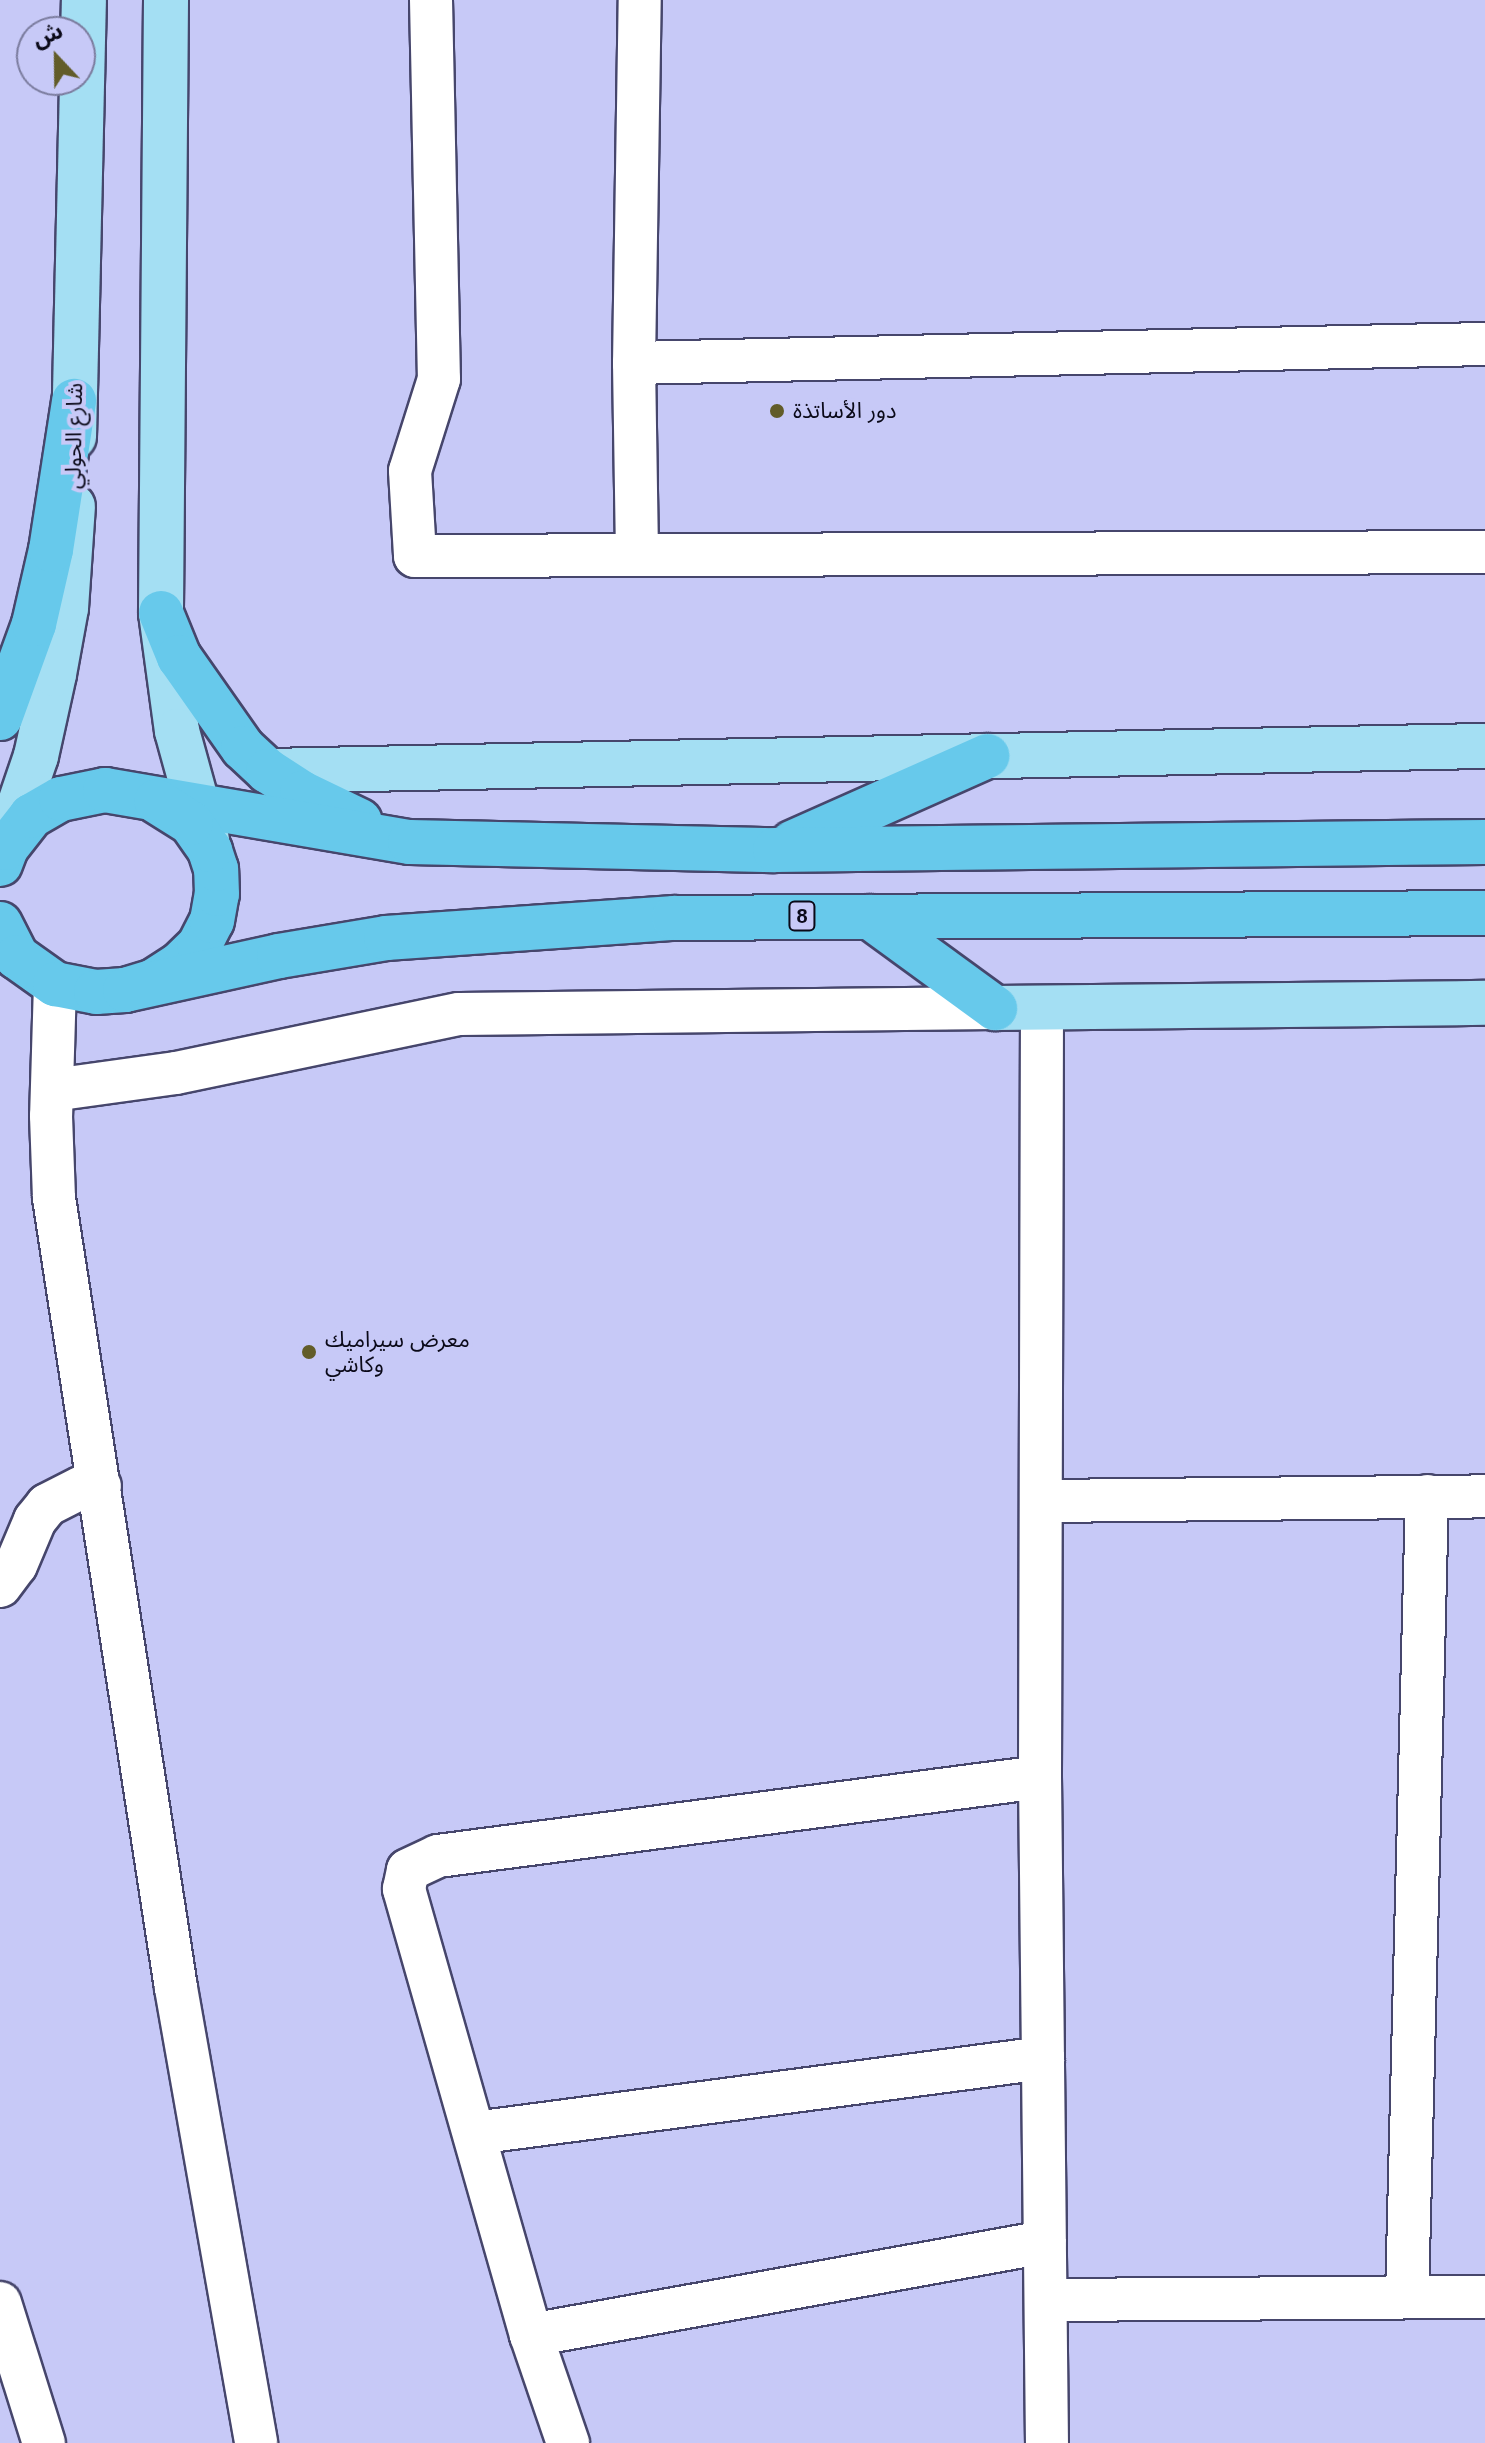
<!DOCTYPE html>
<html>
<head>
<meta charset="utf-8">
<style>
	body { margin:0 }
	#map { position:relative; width:1485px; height:2443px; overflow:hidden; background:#c7c9f7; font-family:Helvetica,"Noto Sans Arabic",sans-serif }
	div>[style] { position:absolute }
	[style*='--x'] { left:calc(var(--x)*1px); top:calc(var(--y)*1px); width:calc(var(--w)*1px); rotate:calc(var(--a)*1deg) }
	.roads { filter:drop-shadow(2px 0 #46466c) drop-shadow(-2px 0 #46466c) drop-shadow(0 2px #46466c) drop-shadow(0 -2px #46466c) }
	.minor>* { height:42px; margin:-21px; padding:0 21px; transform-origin:21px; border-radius:21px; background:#fff }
	.major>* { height:44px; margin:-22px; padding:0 22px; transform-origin:22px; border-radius:22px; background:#a4dff3 }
	.highway>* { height:44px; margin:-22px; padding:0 22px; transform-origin:22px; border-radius:22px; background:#67c9eb }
	.dots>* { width:22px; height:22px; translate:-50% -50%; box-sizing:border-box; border:4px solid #c7c9f7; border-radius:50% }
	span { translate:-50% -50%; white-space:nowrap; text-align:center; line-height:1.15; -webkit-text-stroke:8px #c7c9f7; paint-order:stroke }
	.shield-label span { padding:2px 6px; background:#c7c9f7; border:2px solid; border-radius:6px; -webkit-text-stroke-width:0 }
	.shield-label { font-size:20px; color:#0a0918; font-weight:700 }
	.poi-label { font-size:22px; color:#0a0918 }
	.left { translate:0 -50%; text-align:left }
	.street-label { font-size:22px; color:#0a0918 }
	.north { position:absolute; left:16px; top:16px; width:80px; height:80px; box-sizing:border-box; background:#c7c9f7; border:2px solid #7b7c9e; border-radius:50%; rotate:338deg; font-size:22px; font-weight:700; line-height:32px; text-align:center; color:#0a0918 }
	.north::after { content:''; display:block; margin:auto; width:28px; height:36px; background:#625c29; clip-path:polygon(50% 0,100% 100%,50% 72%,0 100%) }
</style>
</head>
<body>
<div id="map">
	<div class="roads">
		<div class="minor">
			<i style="--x:431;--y:0;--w:379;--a:88.8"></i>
			<i style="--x:439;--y:379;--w:96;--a:107.5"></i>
			<i style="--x:410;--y:471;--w:85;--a:86.6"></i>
			<i style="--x:415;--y:556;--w:1070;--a:-0.21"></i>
			<i style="--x:634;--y:363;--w:851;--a:-1.28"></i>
			<i style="--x:637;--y:554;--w:191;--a:-90.9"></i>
			<i style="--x:634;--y:363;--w:363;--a:-89.1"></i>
			<i style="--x:55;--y:984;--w:132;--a:91.7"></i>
			<i style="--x:51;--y:1116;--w:82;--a:87.9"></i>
			<i style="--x:54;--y:1198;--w:799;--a:81.22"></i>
			<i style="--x:176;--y:1988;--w:462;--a:80"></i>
			<i style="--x:1042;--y:1008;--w:769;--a:90.15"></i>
			<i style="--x:1040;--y:1777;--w:666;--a:89.4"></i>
			<i style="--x:53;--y:1090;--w:124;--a:-7.9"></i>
			<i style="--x:176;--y:1073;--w:289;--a:-11.8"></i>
			<i style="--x:459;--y:1014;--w:536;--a:-0.64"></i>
			<i style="--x:1043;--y:1501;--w:442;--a:-0.6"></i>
			<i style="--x:0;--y:1586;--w:26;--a:-53"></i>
			<i style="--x:16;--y:1565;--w:49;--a:-67.1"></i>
			<i style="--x:35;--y:1520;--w:19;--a:-51"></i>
			<i style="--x:47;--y:1505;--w:38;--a:-27"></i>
			<i style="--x:81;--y:1488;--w:19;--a:-6"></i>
			<i style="--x:475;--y:2133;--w:573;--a:-7.52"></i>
			<i style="--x:1407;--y:2297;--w:801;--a:-88.57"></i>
			<i style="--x:1046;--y:2300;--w:439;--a:-0.4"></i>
			<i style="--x:0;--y:2303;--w:147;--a:72.6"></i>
			<i style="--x:531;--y:2335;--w:522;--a:-10.26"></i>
			<i style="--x:568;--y:2443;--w:114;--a:-108.9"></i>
			<i style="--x:531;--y:2335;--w:464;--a:-105.9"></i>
			<i style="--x:404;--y:1889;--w:19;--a:-78"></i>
			<i style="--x:408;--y:1870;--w:33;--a:-25"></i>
			<i style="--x:438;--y:1856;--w:607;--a:-7.48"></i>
		</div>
		<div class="major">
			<i style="--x:166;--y:0;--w:613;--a:90.47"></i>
			<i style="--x:161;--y:613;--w:119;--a:82.3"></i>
			<i style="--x:177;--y:731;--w:113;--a:74.6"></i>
			<i style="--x:74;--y:437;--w:437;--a:-88.7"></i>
			<i style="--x:268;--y:771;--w:1217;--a:-1.18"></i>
			<i style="--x:3;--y:853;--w:102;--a:-71.2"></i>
			<i style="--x:36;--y:756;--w:84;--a:-77.6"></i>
			<i style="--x:54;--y:674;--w:67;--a:-79.7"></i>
			<i style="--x:66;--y:608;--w:102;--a:-86.1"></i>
			<i style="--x:995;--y:1008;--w:490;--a:-0.6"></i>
		</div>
		<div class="highway">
			<i style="--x:161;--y:613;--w:48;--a:67.8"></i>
			<i style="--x:179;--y:657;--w:111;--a:54.9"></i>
			<i style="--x:243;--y:748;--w:34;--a:43"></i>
			<i style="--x:268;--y:771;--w:40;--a:32.9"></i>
			<i style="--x:302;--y:793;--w:64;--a:25.8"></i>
			<i style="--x:0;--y:718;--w:100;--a:-70.1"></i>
			<i style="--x:34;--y:624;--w:76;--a:-77.1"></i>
			<i style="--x:51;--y:550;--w:151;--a:-81.2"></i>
			<i style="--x:792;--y:843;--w:214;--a:-24"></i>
			<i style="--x:0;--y:864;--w:17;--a:-69"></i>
			<i style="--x:6;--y:848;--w:41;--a:-52"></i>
			<i style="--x:31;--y:816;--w:34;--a:-30"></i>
			<i style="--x:61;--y:799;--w:45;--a:-11.6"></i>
			<i style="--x:105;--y:790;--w:309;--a:9.7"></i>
			<i style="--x:410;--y:842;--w:365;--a:1.3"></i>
			<i style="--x:775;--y:850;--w:710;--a:-0.65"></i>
			<i style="--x:870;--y:917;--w:155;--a:36.1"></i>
			<i style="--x:0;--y:924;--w:37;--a:63"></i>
			<i style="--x:17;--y:957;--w:47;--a:35.4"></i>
			<i style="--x:55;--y:984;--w:42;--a:11"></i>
			<i style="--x:96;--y:992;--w:29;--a:-4"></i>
			<i style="--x:125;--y:990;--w:30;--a:-17"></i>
			<i style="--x:154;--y:981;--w:30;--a:-33"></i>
			<i style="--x:179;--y:965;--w:28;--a:-44"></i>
			<i style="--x:199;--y:946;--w:28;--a:-63"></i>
			<i style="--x:212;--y:921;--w:27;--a:-80"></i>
			<i style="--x:217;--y:894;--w:25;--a:-92"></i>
			<i style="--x:216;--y:869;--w:20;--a:-108"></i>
			<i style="--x:210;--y:850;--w:33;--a:-125"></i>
			<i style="--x:191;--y:823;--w:41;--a:-147.8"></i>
			<i style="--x:125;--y:990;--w:158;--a:-12.4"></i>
			<i style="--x:279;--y:956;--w:109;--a:-9.5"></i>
			<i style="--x:386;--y:938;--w:289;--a:-4"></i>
			<i style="--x:674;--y:918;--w:811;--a:-0.35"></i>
		</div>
	</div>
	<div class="dots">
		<i style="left:777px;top:411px;background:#625c29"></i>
		<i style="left:309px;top:1352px;background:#625c29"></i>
	</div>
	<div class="shield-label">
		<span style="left:802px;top:916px">8</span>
	</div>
	<div class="poi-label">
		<span class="left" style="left:793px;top:411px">دور الأساتذة</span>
		<span class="left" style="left:325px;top:1352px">معرض سيراميك<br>وكاشي</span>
	</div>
	<div class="street-label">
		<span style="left:74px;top:436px;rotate:-89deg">شارع الحولي</span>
	</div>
	<div class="north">ش</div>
</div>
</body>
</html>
